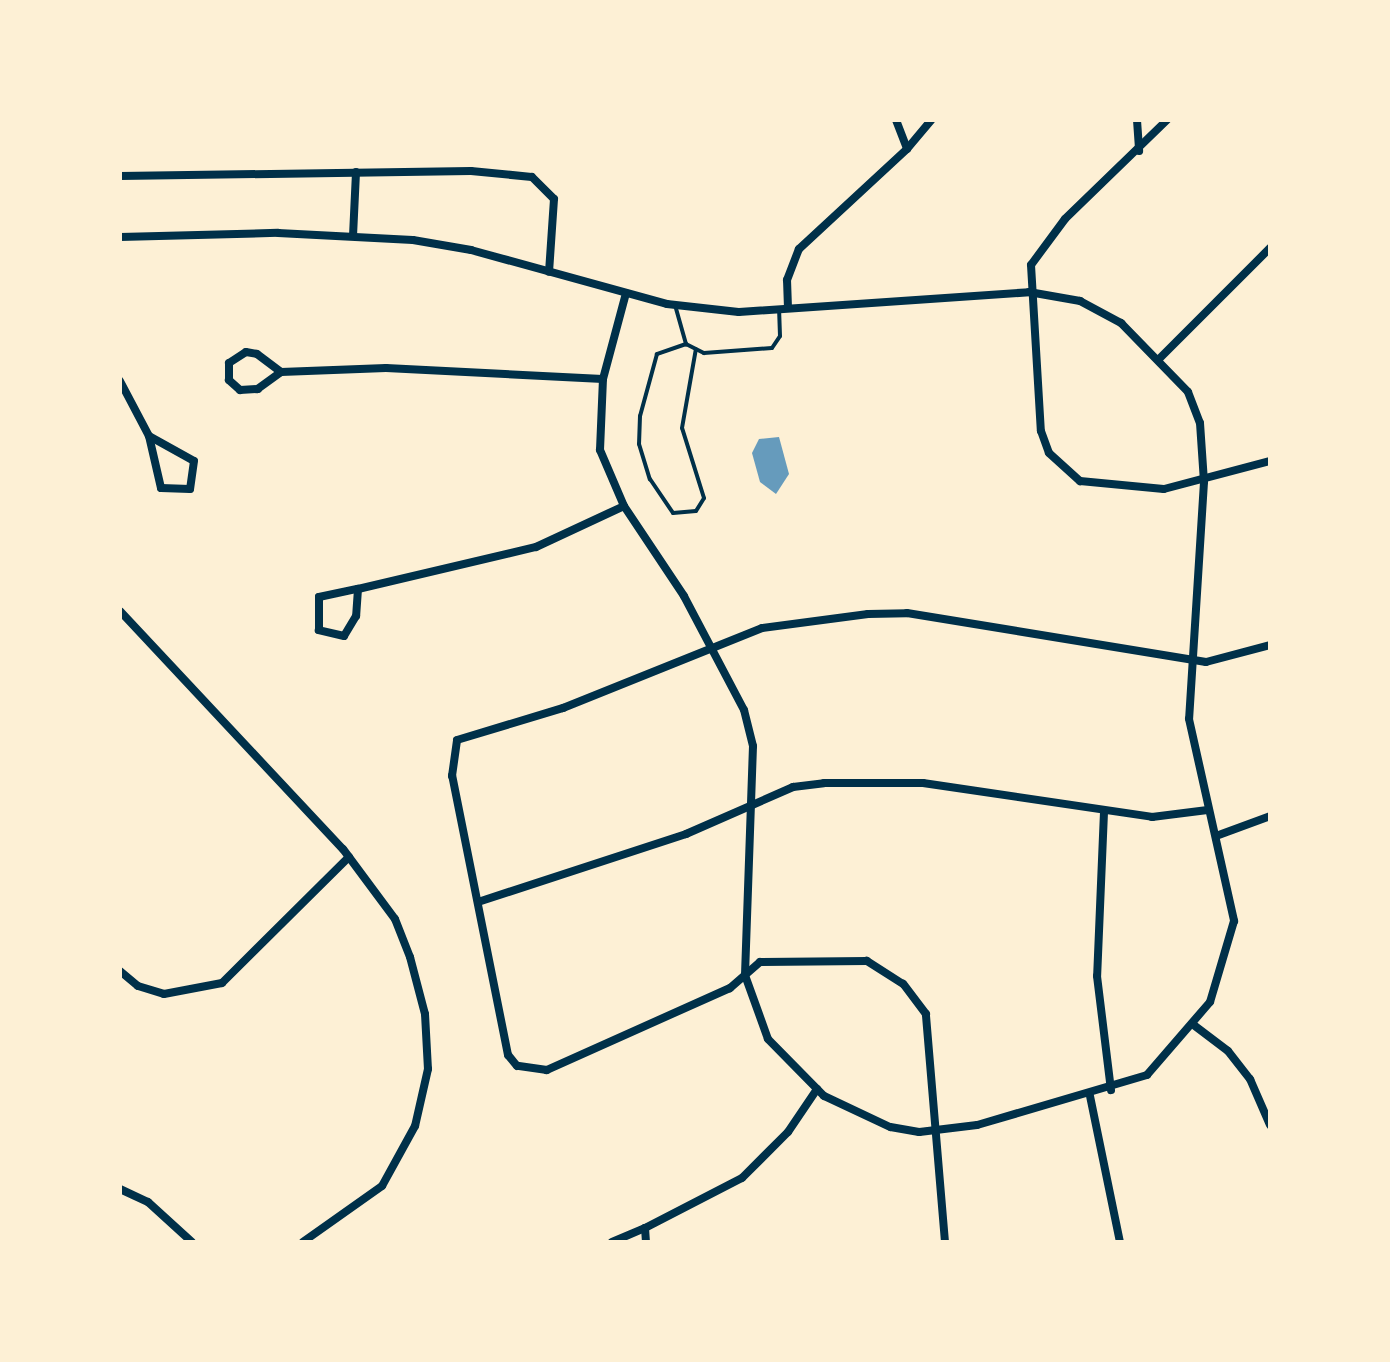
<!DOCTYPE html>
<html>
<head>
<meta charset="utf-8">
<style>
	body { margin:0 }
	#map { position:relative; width:1390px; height:1362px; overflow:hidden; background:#fdf0d5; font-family:Helvetica,sans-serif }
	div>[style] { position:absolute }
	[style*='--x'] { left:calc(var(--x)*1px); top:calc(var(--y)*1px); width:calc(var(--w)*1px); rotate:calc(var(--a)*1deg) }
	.water>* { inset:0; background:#669bbc }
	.service>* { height:4px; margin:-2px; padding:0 2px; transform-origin:2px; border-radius:2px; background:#003049 }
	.minor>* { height:8px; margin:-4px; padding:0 4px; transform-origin:4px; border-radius:4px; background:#003049 }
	span { translate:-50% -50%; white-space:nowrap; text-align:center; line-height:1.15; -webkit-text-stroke:8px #fdf0d5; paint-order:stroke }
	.frame { position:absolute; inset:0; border:122px solid #fdf0d5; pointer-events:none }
</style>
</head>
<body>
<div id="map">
	<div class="water">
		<i style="clip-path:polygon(779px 437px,789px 474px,776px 494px,760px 482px,752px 453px,759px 439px)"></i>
	</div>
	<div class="service">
		<i style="--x:675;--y:305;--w:41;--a:74.2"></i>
		<i style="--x:686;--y:344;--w:20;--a:27"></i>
		<i style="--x:704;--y:353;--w:68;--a:-4.2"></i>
		<i style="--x:772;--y:348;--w:14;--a:-56"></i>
		<i style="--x:780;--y:336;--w:27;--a:-92"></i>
		<i style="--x:686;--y:344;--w:31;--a:161"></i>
		<i style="--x:657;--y:354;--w:64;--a:105.3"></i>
		<i style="--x:640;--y:416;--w:28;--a:92"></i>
		<i style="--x:639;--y:444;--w:37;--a:73"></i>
		<i style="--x:650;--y:479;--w:41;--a:55.9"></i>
		<i style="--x:673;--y:513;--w:23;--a:-5"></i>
		<i style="--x:696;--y:511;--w:15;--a:-58"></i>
		<i style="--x:704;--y:498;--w:73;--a:-107.4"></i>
		<i style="--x:682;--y:428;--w:80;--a:-80"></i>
	</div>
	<div class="minor">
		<i style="--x:896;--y:120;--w:31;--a:69"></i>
		<i style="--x:907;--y:149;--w:38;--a:-50"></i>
		<i style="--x:1137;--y:120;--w:31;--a:86"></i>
		<i style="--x:1167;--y:120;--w:142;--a:135.9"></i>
		<i style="--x:1065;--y:219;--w:57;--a:126.5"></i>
		<i style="--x:1031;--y:265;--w:166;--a:86.6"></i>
		<i style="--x:1041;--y:431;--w:23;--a:70"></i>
		<i style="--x:1049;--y:453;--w:42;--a:42.1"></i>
		<i style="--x:1080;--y:481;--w:84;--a:5.4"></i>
		<i style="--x:1164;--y:489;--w:110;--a:-14.8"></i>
		<i style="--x:120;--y:176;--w:351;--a:-0.8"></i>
		<i style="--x:471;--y:171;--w:61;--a:5.6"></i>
		<i style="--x:532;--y:177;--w:31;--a:45"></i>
		<i style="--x:554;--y:199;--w:73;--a:93.9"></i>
		<i style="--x:353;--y:236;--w:64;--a:-87.3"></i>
		<i style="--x:120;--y:237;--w:158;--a:-1.5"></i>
		<i style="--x:278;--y:233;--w:135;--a:3"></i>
		<i style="--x:413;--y:240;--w:59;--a:9.8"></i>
		<i style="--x:471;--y:250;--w:203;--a:15.4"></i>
		<i style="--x:667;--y:304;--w:72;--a:6.3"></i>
		<i style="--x:739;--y:312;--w:291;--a:-3.9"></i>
		<i style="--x:1029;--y:292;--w:52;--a:10"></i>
		<i style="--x:1080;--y:301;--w:47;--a:28.2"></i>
		<i style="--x:1121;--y:323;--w:96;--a:45.8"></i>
		<i style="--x:1188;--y:392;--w:33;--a:69"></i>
		<i style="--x:1200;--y:423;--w:59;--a:86.1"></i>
		<i style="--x:1204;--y:482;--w:237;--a:93.6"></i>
		<i style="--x:1189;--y:719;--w:207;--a:77.4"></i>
		<i style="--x:1234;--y:921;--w:84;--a:106.5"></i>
		<i style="--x:1210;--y:1002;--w:96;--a:130.8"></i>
		<i style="--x:1147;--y:1075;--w:177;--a:163.6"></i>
		<i style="--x:977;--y:1125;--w:58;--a:173.1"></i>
		<i style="--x:919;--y:1132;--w:29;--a:-170"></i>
		<i style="--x:890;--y:1127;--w:73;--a:-154.8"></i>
		<i style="--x:824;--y:1096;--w:80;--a:-134.5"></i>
		<i style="--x:768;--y:1039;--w:68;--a:-109.8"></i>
		<i style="--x:745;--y:975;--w:229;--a:-88"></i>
		<i style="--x:753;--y:746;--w:37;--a:-104"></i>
		<i style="--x:744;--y:710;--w:129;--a:-117.8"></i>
		<i style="--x:684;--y:596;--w:108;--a:-123.7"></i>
		<i style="--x:624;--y:506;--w:61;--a:-113.2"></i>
		<i style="--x:600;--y:450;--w:71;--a:-87.6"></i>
		<i style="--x:603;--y:379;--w:89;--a:-75"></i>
		<i style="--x:788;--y:308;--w:28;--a:-92"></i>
		<i style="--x:787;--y:280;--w:33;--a:-69"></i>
		<i style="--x:799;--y:249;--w:147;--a:-42.8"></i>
		<i style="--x:246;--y:352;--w:11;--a:10"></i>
		<i style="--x:257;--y:354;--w:30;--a:37"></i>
		<i style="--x:281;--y:372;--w:29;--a:144"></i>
		<i style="--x:258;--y:389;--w:18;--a:177"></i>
		<i style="--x:240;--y:390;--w:15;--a:-138"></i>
		<i style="--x:229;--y:380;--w:17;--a:-90"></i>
		<i style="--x:229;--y:363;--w:20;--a:-33"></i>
		<i style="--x:1160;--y:358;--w:156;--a:-45"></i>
		<i style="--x:281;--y:372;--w:105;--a:-2.2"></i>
		<i style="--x:386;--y:368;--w:217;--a:2.9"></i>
		<i style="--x:120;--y:381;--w:62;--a:62.2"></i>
		<i style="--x:149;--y:436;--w:51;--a:29.1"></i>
		<i style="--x:194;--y:461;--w:28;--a:98"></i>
		<i style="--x:190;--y:489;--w:29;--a:-178"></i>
		<i style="--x:161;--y:488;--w:53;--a:-103"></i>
		<i style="--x:358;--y:589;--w:183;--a:-13.3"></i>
		<i style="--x:536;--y:547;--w:97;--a:-25"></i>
		<i style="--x:358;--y:589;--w:27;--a:94"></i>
		<i style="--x:356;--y:616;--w:23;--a:121"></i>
		<i style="--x:344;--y:636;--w:26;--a:-167"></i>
		<i style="--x:319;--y:630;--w:33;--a:-90"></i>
		<i style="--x:319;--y:597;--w:40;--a:-12"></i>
		<i style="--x:120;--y:611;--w:326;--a:46.9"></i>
		<i style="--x:343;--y:849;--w:87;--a:53.4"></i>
		<i style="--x:395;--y:919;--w:41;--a:68.5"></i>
		<i style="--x:410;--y:957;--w:59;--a:75.3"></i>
		<i style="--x:425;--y:1014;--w:55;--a:86.9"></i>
		<i style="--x:428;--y:1069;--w:58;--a:102.8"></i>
		<i style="--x:415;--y:1126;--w:68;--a:118.8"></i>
		<i style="--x:382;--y:1186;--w:97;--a:144.7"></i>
		<i style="--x:1104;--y:812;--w:164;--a:92.4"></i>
		<i style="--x:1097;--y:976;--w:115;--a:83"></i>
		<i style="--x:1216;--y:836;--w:58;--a:-20.3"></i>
		<i style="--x:478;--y:902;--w:219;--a:-18.1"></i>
		<i style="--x:686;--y:834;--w:117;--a:-23.7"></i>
		<i style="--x:793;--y:787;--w:31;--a:-7"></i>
		<i style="--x:824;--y:783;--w:99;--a:0"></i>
		<i style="--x:923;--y:783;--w:232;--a:8.4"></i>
		<i style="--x:1152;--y:817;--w:56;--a:-7.1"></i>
		<i style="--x:120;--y:971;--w:23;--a:40"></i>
		<i style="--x:138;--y:986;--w:27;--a:17"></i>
		<i style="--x:164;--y:994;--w:59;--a:-10.7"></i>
		<i style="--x:222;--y:983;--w:179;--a:-44.8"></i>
		<i style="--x:1195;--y:1026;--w:41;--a:37.1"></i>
		<i style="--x:1228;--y:1051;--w:36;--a:52"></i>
		<i style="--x:1250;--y:1079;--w:50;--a:66.5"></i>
		<i style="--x:1090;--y:1096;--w:149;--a:78.4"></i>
		<i style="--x:120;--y:1189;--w:31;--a:25"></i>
		<i style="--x:148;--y:1202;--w:59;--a:42.3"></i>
		<i style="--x:645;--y:1228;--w:109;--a:-27.3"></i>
		<i style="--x:742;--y:1178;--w:65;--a:-45"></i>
		<i style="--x:788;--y:1132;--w:52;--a:-56"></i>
		<i style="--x:612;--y:1242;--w:36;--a:-23"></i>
		<i style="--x:645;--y:1228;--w:14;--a:86"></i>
		<i style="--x:945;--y:1242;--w:229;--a:-94.8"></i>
		<i style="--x:926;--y:1014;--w:38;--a:-127"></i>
		<i style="--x:903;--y:984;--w:43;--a:-147.4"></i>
		<i style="--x:867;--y:961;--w:107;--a:179.5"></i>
		<i style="--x:760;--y:962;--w:40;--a:139"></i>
		<i style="--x:730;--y:988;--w:201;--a:155.9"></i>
		<i style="--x:547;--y:1070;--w:30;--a:-172"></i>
		<i style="--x:517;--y:1066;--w:14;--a:-129"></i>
		<i style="--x:508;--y:1055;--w:285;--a:-101.3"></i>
		<i style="--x:452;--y:776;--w:36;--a:-82"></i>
		<i style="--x:457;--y:740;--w:111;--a:-16.8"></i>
		<i style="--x:563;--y:708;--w:214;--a:-21.9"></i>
		<i style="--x:762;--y:628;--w:107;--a:-7.5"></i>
		<i style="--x:868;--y:614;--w:39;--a:-1"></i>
		<i style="--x:907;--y:613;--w:303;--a:9.3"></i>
		<i style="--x:1206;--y:662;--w:66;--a:-14.9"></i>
	</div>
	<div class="frame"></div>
</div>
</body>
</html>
